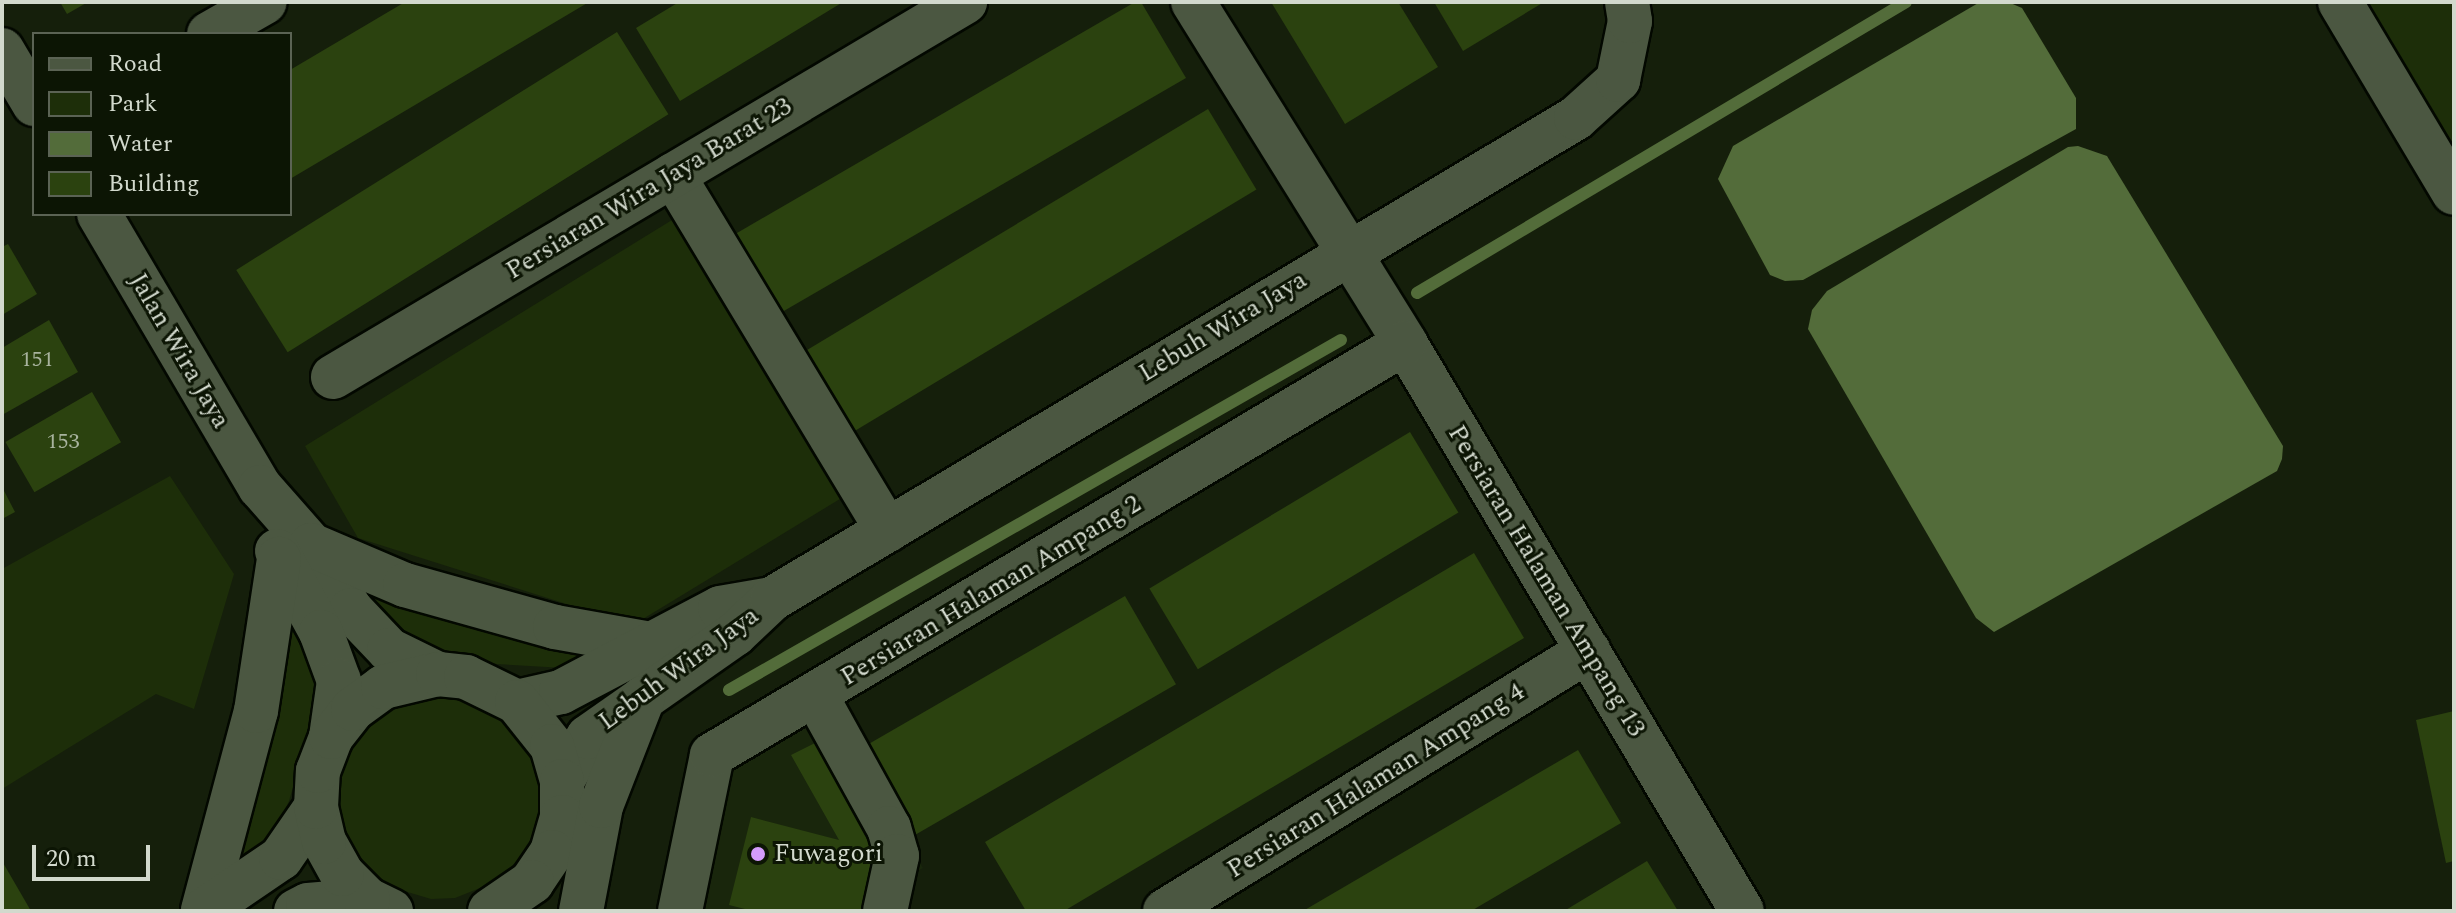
<!DOCTYPE html>
<html>
<head>
<meta charset="utf-8">
<style>
	body { margin:0 }
	#map { position:relative; width:2456px; height:913px; overflow:hidden; background:#151f0b; font-family:Spectral,serif }
	div>[style] { position:absolute }
	[style*='--x'] { left:calc(var(--x)*1px); top:calc(var(--y)*1px); width:calc(var(--w)*1px); rotate:calc(var(--a)*1deg) }
	.built>* { inset:0; background:#19260c }
	.green>* { inset:0; background:#1d2e09 }
	.water>* { inset:0; background:#536c3a }
	.stream>* { height:12px; margin:-6px; padding:0 6px; transform-origin:6px; border-radius:6px; background:#536c3a }
	.building>* { inset:0; background:#2b420f; transform-origin:0 0 }
	.roads { filter:drop-shadow(2px 0 #030800) drop-shadow(-2px 0 #030800) drop-shadow(0 2px #030800) drop-shadow(0 -2px #030800) }
	.minor>* { height:44px; margin:-22px; padding:0 22px; transform-origin:22px; border-radius:22px; background:#4b5741 }
	.dots>* { width:22px; height:22px; translate:-50% -50%; box-sizing:border-box; border:4px solid #0c1504; border-radius:50% }
	span { translate:-50% -50%; white-space:nowrap; text-align:center; line-height:1.15; -webkit-text-stroke:6px #0c1504; paint-order:stroke }
	.number-label { font-size:22px; color:#a8b39e }
	.number-label span { -webkit-text-stroke-width:0 }
	.street-label { font-size:26px; color:#d2d9cd }
	.poi-label { font-size:26px; color:#d2d9cd }
	.left { translate:0 -50%; text-align:left }
	.frame { position:absolute; inset:0; border:4px solid #d2d9cd; pointer-events:none }
	.legend { position:absolute; left:32px; top:32px; width:260px; height:184px; box-sizing:border-box; background:#0c1504; border:2px solid #5b6354; margin:0; padding:10px 14px; list-style:none; font-size:24px; color:#d2d9cd }
	.legend li { display:flex; align-items:center; gap:16px; height:40px }
	.legend b { width:40px; border:2px solid #5b6354 }
	.scale { position:absolute; left:32px; top:845px; width:118px; height:36px; box-sizing:border-box; border:4px solid #d2d9cd; border-top:0; padding-left:10px; font-size:24px; line-height:28px; white-space:nowrap; color:#d2d9cd; -webkit-text-stroke:6px #0c1504; paint-order:stroke }
</style>
</head>
<body>
<div id="map">
	<div class="built">
		<i style="clip-path:polygon(816px 696px,923px 868px,876px 894px,885px 911px,680px 911px,712px 755px)"></i>
	</div>
	<div class="green">
		<i style="clip-path:polygon(2356px 2px,2454px 2px,2454px 166px)"></i>
		<i style="clip-path:polygon(685px 212px,853px 491px,633px 625px,358px 538px,305px 446px)"></i>
		<i style="clip-path:polygon(170px 476px,234px 574px,194px 709px,156px 694px,2px 789px,2px 569px)"></i>
		<i style="clip-path:polygon(351px 577px,606px 654px,564px 668px,497px 664px,458px 656px,420px 644px,394px 629px)"></i>
		<i style="clip-path:polygon(287px 597px,316px 686px,310px 729px,289px 801px,270px 842px,227px 880px)"></i>
		<i style="clip-path:polygon(457px 690px,519px 727px,541px 771px,540px 820px,532px 843px,500px 880px,455px 898px,431px 899px,384px 885px,349px 851px,333px 805px,339px 756px,386px 701px)"></i>
	</div>
	<div class="water">
		<i style="clip-path:polygon(1980px 2px,2008px 2px,2022px 8px,2076px 98px,2076px 129px,1803px 280px,1785px 281px,1770px 275px,1718px 179px,1733px 146px)"></i>
		<i style="clip-path:polygon(2078px 146px,2107px 156px,2283px 446px,2282px 459px,2277px 471px,1994px 632px,1976px 618px,1808px 329px,1812px 310px,1827px 291px,2068px 147px)"></i>
	</div>
	<div class="stream">
		<i style="--x:1417;--y:293;--w:569;--a:-30.76"></i>
		<i style="--x:729;--y:690;--w:705;--a:-29.77"></i>
	</div>
	<div class="building">
		<i style="clip-path:polygon(60px 2px,88px 2px,67px 14px)"></i>
		<i style="clip-path:polygon(405px 2px,589px 2px,290px 179px,290px 70px)"></i>
		<i style="clip-path:polygon(679px 2px,843px 2px,680px 101px,636px 28px)"></i>
		<i style="clip-path:polygon(1135px 2px,1141px 2px,1186px 78px,770px 319px,725px 240px)"></i>
		<i style="clip-path:polygon(1271px 2px,1398px 2px,1438px 67px,1345px 124px)"></i>
		<i style="clip-path:polygon(1434px 2px,1544px 2px,1463px 51px)"></i>
		<i style="left:617px;top:32px;width:97px;height:449px;rotate:58deg"></i>
		<i style="left:1208px;top:109px;width:94px;height:475px;rotate:59deg"></i>
		<i style="clip-path:polygon(8px 244px,37px 294px,2px 315px,2px 247px)"></i>
		<i style="clip-path:polygon(49px 320px,78px 372px,2px 415px,2px 348px)"></i>
		<i style="left:92px;top:392px;width:58px;height:100px;rotate:60deg"></i>
		<i style="left:1410px;top:432px;width:94px;height:304px;rotate:59deg"></i>
		<i style="clip-path:polygon(2px 487px,15px 512px,2px 519px)"></i>
		<i style="clip-path:polygon(1474px 553px,1524px 638px,1064px 911px,1026px 911px,985px 842px)"></i>
		<i style="left:1125px;top:596px;width:102px;height:300px;rotate:60deg"></i>
		<i style="clip-path:polygon(2454px 711px,2454px 861px,2446px 863px,2416px 720px)"></i>
		<i style="clip-path:polygon(833px 734px,886px 831px,871px 856px,866px 911px,753px 911px,729px 905px,751px 817px,839px 840px,791px 755px)"></i>
		<i style="clip-path:polygon(1578px 750px,1621px 823px,1471px 911px,1303px 911px)"></i>
		<i style="clip-path:polygon(2px 861px,31px 911px,2px 911px)"></i>
		<i style="clip-path:polygon(1647px 861px,1678px 911px,1564px 911px)"></i>
	</div>
	<div class="roads">
		<div class="minor">
			<i style="--x:1193;--y:2;--w:402;--a:58.1"></i>
			<i style="--x:1405;--y:343;--w:660;--a:59.32"></i>
			<i style="--x:2340;--y:2;--w:222;--a:59.2"></i>
			<i style="--x:209;--y:34;--w:64;--a:-29.7"></i>
			<i style="--x:2;--y:50;--w:63;--a:59.3"></i>
			<i style="--x:673;--y:175;--w:415;--a:58.9"></i>
			<i style="--x:99;--y:214;--w:317;--a:59.5"></i>
			<i style="--x:260;--y:487;--w:77;--a:48.7"></i>
			<i style="--x:311;--y:545;--w:76;--a:58.4"></i>
			<i style="--x:351;--y:610;--w:55;--a:46.5"></i>
			<i style="--x:389;--y:650;--w:55;--a:26.1"></i>
			<i style="--x:333;--y:377;--w:735;--a:-30.68"></i>
			<i style="--x:311;--y:545;--w:102;--a:23.1"></i>
			<i style="--x:405;--y:585;--w:156;--a:15.6"></i>
			<i style="--x:555;--y:627;--w:97;--a:10.1"></i>
			<i style="--x:277;--y:551;--w:92;--a:61.5"></i>
			<i style="--x:321;--y:632;--w:52;--a:69.8"></i>
			<i style="--x:339;--y:681;--w:57;--a:98.1"></i>
			<i style="--x:816;--y:696;--w:151;--a:61.1"></i>
			<i style="--x:889;--y:828;--w:29;--a:74"></i>
			<i style="--x:897;--y:856;--w:56;--a:102.3"></i>
			<i style="--x:517;--y:702;--w:45;--a:-12.8"></i>
			<i style="--x:561;--y:692;--w:180;--a:-27.8"></i>
			<i style="--x:720;--y:608;--w:53;--a:-9.8"></i>
			<i style="--x:562;--y:781;--w:51;--a:-59.4"></i>
			<i style="--x:588;--y:737;--w:179;--a:-35"></i>
			<i style="--x:735;--y:634;--w:51;--a:-43.4"></i>
			<i style="--x:772;--y:599;--w:937;--a:-30.89"></i>
			<i style="--x:1576;--y:118;--w:57;--a:-42.1"></i>
			<i style="--x:1618;--y:80;--w:60;--a:-78.5"></i>
			<i style="--x:1630;--y:21;--w:19;--a:-99"></i>
			<i style="--x:203;--y:910;--w:206;--a:-75.1"></i>
			<i style="--x:256;--y:711;--w:154;--a:-81.4"></i>
			<i style="--x:203;--y:911;--w:94;--a:-34.2"></i>
			<i style="--x:281;--y:858;--w:62;--a:-55.5"></i>
			<i style="--x:296;--y:911;--w:13;--a:-27"></i>
			<i style="--x:308;--y:905;--w:60;--a:-4.8"></i>
			<i style="--x:391;--y:911;--w:25;--a:-154"></i>
			<i style="--x:368;--y:900;--w:37;--a:-135"></i>
			<i style="--x:342;--y:874;--w:37;--a:-119"></i>
			<i style="--x:324;--y:842;--w:36;--a:-103"></i>
			<i style="--x:316;--y:807;--w:36;--a:-87"></i>
			<i style="--x:318;--y:771;--w:36;--a:-69"></i>
			<i style="--x:331;--y:737;--w:36;--a:-52"></i>
			<i style="--x:353;--y:709;--w:37;--a:-36"></i>
			<i style="--x:383;--y:687;--w:57;--a:-13.3"></i>
			<i style="--x:438;--y:674;--w:28;--a:6"></i>
			<i style="--x:466;--y:677;--w:57;--a:26.1"></i>
			<i style="--x:517;--y:702;--w:56;--a:51.5"></i>
			<i style="--x:552;--y:746;--w:36;--a:74"></i>
			<i style="--x:562;--y:781;--w:36;--a:90"></i>
			<i style="--x:562;--y:817;--w:36;--a:106"></i>
			<i style="--x:552;--y:852;--w:36;--a:124"></i>
			<i style="--x:532;--y:882;--w:51;--a:145.4"></i>
			<i style="--x:581;--y:911;--w:107;--a:-79.2"></i>
			<i style="--x:601;--y:806;--w:116;--a:-68.7"></i>
			<i style="--x:680;--y:911;--w:159;--a:-78.4"></i>
			<i style="--x:712;--y:755;--w:806;--a:-30.73"></i>
			<i style="--x:1165;--y:911;--w:497;--a:-31.6"></i>
		</div>
	</div>
	<div class="dots">
		<i style="left:758px;top:854px;background:#d49cfb"></i>
	</div>
	<div class="number-label">
		<span style="left:37px;top:360px">151</span>
		<span style="left:63px;top:442px">153</span>
	</div>
	<div class="street-label">
		<span style="left:649px;top:189px;rotate:-31deg">Persiaran Wira Jaya Barat 23</span>
		<span style="left:1223px;top:327px;rotate:-31deg">Lebuh Wira Jaya</span>
		<span style="left:179px;top:351px;rotate:60deg">Jalan Wira Jaya</span>
		<span style="left:1546px;top:581px;rotate:59deg">Persiaran Halaman Ampang 13</span>
		<span style="left:991px;top:591px;rotate:-31deg">Persiaran Halaman Ampang 2</span>
		<span style="left:679px;top:669px;rotate:-36deg">Lebuh Wira Jaya</span>
		<span style="left:1376px;top:781px;rotate:-32deg">Persiaran Halaman Ampang 4</span>
	</div>
	<div class="poi-label">
		<span class="left" style="left:774px;top:854px">Fuwagori</span>
	</div>
	<div class="frame"></div>
	<ul class="legend">
	<li><b style="height:10px;background:#4b5741"></b>Road</li>
	<li><b style="height:22px;background:#1d2e09"></b>Park</li>
	<li><b style="height:22px;background:#536c3a"></b>Water</li>
	<li><b style="height:22px;background:#2b420f"></b>Building</li>
	</ul>
	<div class="scale">20 m</div>
</div>
</body>
</html>
